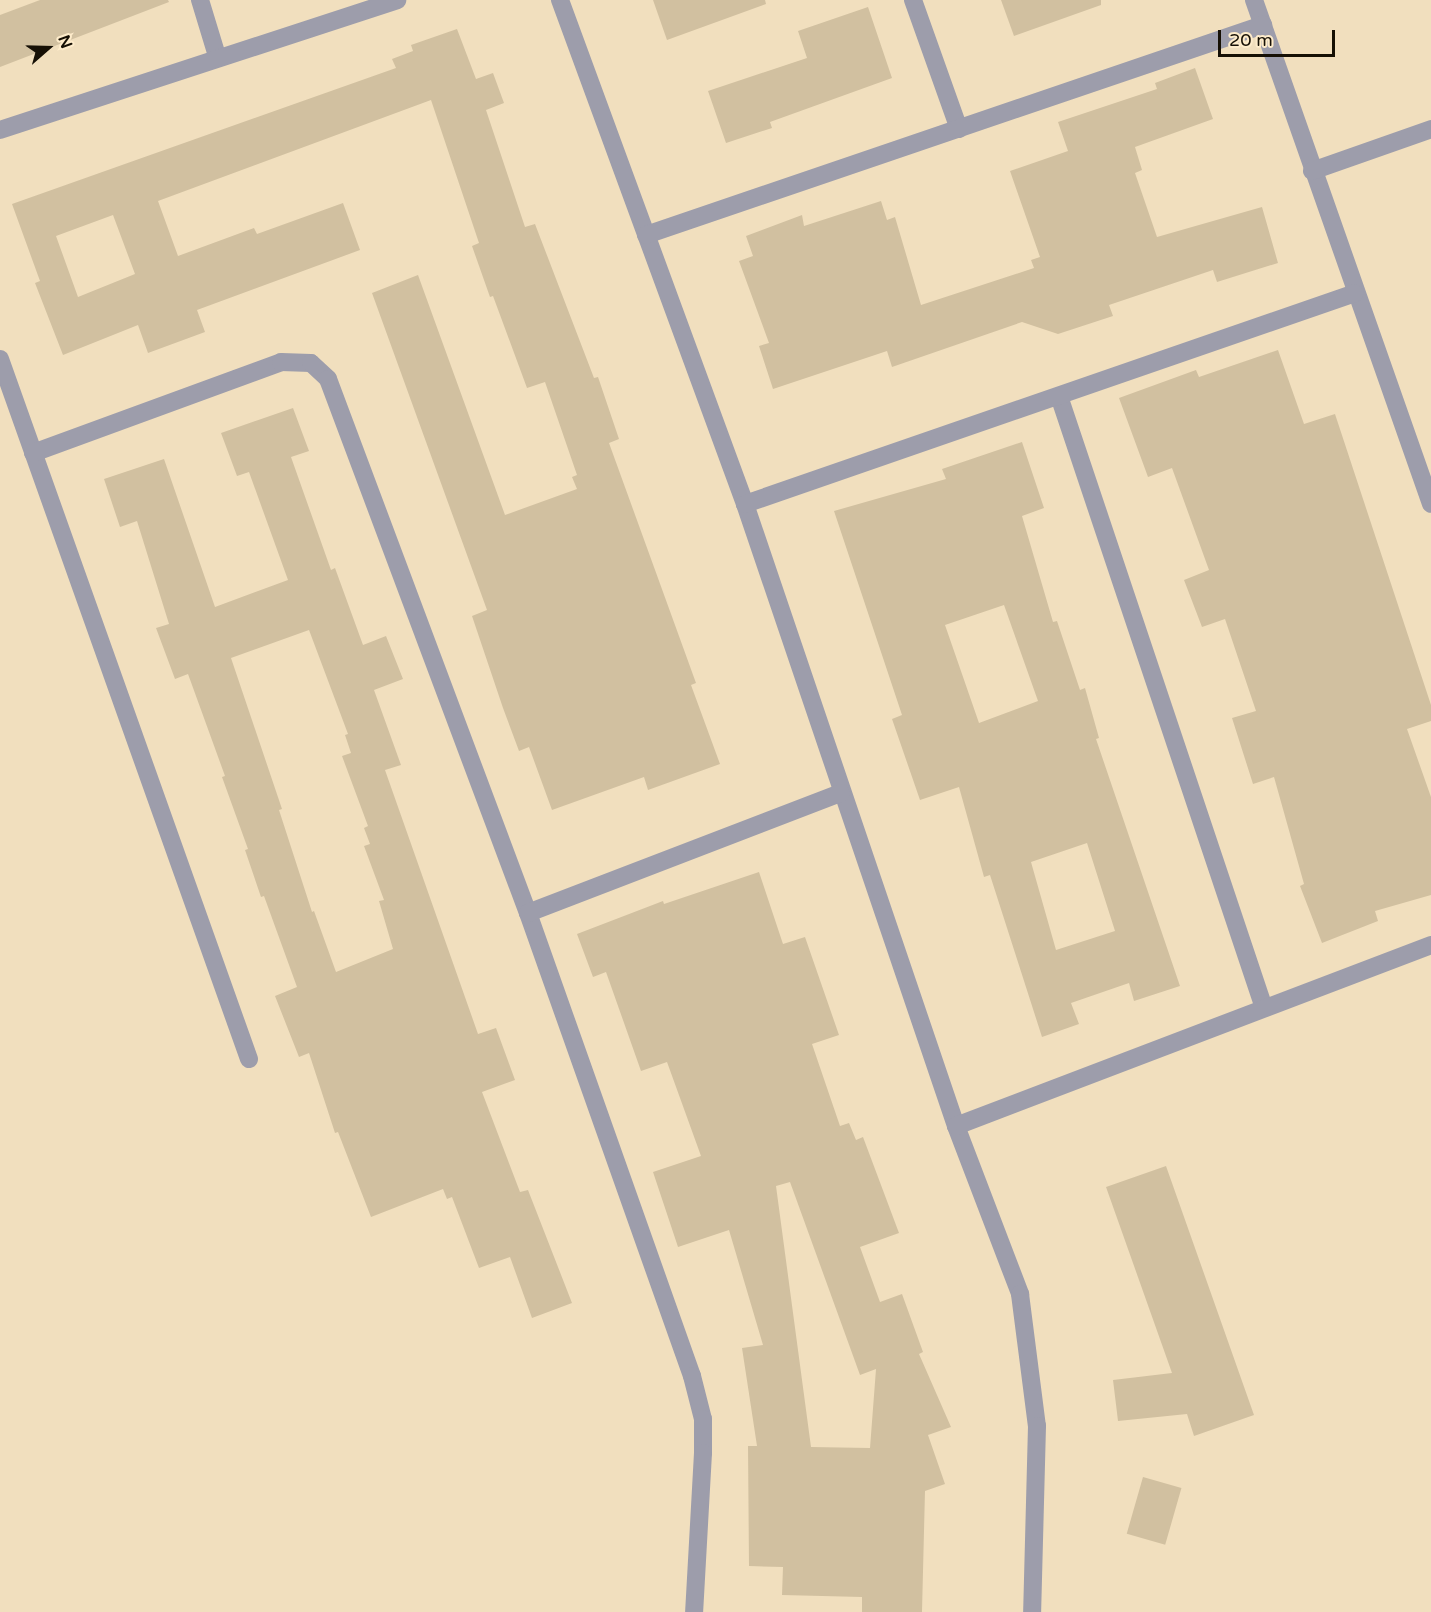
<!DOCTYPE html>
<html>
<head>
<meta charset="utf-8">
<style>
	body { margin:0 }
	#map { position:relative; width:1431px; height:1612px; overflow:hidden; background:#f1dfbe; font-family:"Varela Round",sans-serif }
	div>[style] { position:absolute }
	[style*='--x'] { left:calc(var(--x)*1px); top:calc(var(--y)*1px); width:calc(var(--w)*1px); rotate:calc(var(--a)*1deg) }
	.building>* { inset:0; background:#d1c0a0; transform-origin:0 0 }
	.street>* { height:18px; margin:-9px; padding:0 9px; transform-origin:9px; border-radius:9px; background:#9d9dab }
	span { translate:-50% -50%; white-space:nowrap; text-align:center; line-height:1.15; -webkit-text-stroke:6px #feeccb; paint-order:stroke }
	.north { position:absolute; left:18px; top:18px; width:60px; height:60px; -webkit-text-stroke:4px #feeccb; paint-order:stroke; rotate:70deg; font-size:16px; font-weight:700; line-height:24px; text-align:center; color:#161005 }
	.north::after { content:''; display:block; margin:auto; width:21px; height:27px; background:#161005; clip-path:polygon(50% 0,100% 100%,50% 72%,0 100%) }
	.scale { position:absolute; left:1218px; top:30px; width:117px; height:27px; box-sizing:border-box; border:3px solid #161005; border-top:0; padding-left:8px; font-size:18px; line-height:21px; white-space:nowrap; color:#161005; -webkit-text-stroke:4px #feeccb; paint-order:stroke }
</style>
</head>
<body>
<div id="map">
	<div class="building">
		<i style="clip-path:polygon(40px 0,168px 0,169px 2px,0 67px,0 15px)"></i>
		<i style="clip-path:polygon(653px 0,765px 0,766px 4px,667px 40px)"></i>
		<i style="clip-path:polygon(1001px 0,1101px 0,1101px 5px,1014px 36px)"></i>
		<i style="clip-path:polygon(868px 7px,892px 78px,770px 122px,772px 128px,726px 143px,708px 91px,807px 58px,798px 31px)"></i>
		<i style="clip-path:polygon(evenodd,457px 29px,476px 79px,493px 73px,504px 103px,486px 110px,525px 227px,535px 224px,594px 378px,598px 377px,619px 439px,609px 443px,696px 683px,691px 685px,720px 764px,648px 790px,644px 777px,552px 810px,529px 747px,519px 751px,503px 708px,472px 616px,487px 610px,372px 293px,418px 275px,505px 515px,577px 489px,572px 477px,577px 475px,545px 382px,527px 388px,493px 296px,490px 297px,472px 246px,479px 243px,431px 100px,158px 201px,178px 256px,254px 228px,257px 234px,343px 203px,360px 250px,197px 310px,205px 332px,148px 353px,138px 325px,63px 355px,35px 283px,40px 281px,12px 204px,396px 68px,392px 59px,413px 51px,411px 45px,457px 29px,113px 215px,135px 274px,78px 297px,56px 236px,113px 215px)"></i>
		<i style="clip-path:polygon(1195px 68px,1213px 119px,1135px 147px,1142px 170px,1135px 173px,1157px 237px,1262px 207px,1278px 263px,1217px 282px,1213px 270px,1109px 305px,1113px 316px,1058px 334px,1022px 322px,892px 367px,887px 351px,773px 389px,759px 346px,769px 343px,739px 261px,753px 256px,746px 236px,802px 215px,804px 226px,881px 201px,887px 220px,895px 217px,921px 305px,1034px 268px,1031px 260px,1040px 257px,1010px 171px,1068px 151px,1058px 122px,1157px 89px,1155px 83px)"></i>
		<i style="clip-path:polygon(1278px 350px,1304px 424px,1335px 414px,1431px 705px,1431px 721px,1407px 729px,1431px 797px,1431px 895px,1375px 911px,1378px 921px,1322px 943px,1300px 886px,1304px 884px,1274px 777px,1253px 784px,1232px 718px,1256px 711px,1225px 619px,1202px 627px,1184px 580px,1209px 570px,1172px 468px,1148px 477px,1119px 398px,1196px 370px,1199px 377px)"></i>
		<i style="clip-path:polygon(evenodd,293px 408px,309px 451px,291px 457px,331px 570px,335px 568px,363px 645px,386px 636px,403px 679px,374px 690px,401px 765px,385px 770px,478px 1034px,496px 1028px,515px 1080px,482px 1092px,520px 1192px,528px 1190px,572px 1303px,532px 1318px,510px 1257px,479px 1268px,452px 1197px,447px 1199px,443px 1189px,371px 1217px,338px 1132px,335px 1133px,309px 1053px,299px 1057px,275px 996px,297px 987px,264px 896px,261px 897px,245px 850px,248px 849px,222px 777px,225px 776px,188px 674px,175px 679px,156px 628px,169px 624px,137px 521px,120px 527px,104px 479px,164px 459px,215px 607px,288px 580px,249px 472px,237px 476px,221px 433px,293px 408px,309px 630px,348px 734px,345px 735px,351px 753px,342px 756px,368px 826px,364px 828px,370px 844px,364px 846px,384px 900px,379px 901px,393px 949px,336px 972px,314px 911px,312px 912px,279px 810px,282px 809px,231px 658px,309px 630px)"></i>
		<i style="clip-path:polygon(evenodd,1022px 442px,1044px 508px,1022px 516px,1053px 622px,1057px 621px,1080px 690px,1085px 688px,1099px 738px,1096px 739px,1180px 986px,1134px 1001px,1129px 983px,1071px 1003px,1079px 1024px,1042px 1037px,990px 875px,984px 877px,959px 787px,920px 800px,892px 719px,902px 715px,834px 511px,946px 479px,942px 469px,1022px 442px,1004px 605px,1038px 701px,979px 723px,945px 625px,1004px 605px,1022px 442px,1087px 843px,1115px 931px,1056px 950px,1031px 862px,1087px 843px)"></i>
		<i style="clip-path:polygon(evenodd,759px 872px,783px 944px,805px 937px,839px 1035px,812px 1044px,840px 1126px,849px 1123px,856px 1140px,863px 1137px,899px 1233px,860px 1247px,880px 1302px,902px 1294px,923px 1352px,919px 1354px,951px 1427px,928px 1435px,945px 1484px,925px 1491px,922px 1612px,862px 1612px,862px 1597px,782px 1595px,783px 1567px,749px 1566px,748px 1446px,757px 1446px,742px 1348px,763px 1345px,729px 1230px,678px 1247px,653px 1172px,701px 1156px,667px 1062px,641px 1071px,606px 972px,593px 977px,577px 934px,663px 901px,664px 904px,759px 872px,790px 1182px,860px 1375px,876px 1369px,870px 1448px,811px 1447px,776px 1186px,790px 1182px)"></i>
		<i style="clip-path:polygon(1166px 1166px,1254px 1415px,1194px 1436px,1187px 1414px,1118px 1421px,1113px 1380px,1172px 1373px,1106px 1187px)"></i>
		<i style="left:1143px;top:1477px;width:40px;height:59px;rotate:16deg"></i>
	</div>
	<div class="street">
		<i style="--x:200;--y:0;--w:59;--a:73.1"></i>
		<i style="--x:560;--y:0;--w:537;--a:69.84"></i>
		<i style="--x:745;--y:504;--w:657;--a:71.26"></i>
		<i style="--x:956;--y:1126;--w:180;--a:69.1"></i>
		<i style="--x:1020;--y:1294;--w:133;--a:82.7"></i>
		<i style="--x:1037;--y:1426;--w:186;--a:91.5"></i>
		<i style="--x:913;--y:0;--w:137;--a:70.4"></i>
		<i style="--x:1254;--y:0;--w:534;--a:70.65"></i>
		<i style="--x:0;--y:130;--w:418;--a:-18.1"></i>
		<i style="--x:1312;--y:171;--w:126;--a:-19.4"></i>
		<i style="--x:646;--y:235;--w:652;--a:-18.8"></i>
		<i style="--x:0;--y:359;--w:743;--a:70.42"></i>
		<i style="--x:1059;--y:396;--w:645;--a:71.48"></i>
		<i style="--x:33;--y:453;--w:264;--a:-20.1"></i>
		<i style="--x:281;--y:362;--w:30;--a:2"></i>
		<i style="--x:311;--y:363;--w:23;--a:43"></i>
		<i style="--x:328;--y:379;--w:570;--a:69.47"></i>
		<i style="--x:528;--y:913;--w:491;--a:70.5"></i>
		<i style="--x:692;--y:1376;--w:44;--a:75.7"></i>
		<i style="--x:703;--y:1419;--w:34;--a:90"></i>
		<i style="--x:703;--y:1453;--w:159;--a:93.2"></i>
		<i style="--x:745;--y:504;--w:645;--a:-19.08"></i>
		<i style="--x:528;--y:913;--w:335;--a:-21"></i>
		<i style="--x:956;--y:1126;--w:508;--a:-20.86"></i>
	</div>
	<div class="north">N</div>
	<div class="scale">20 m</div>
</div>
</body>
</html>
